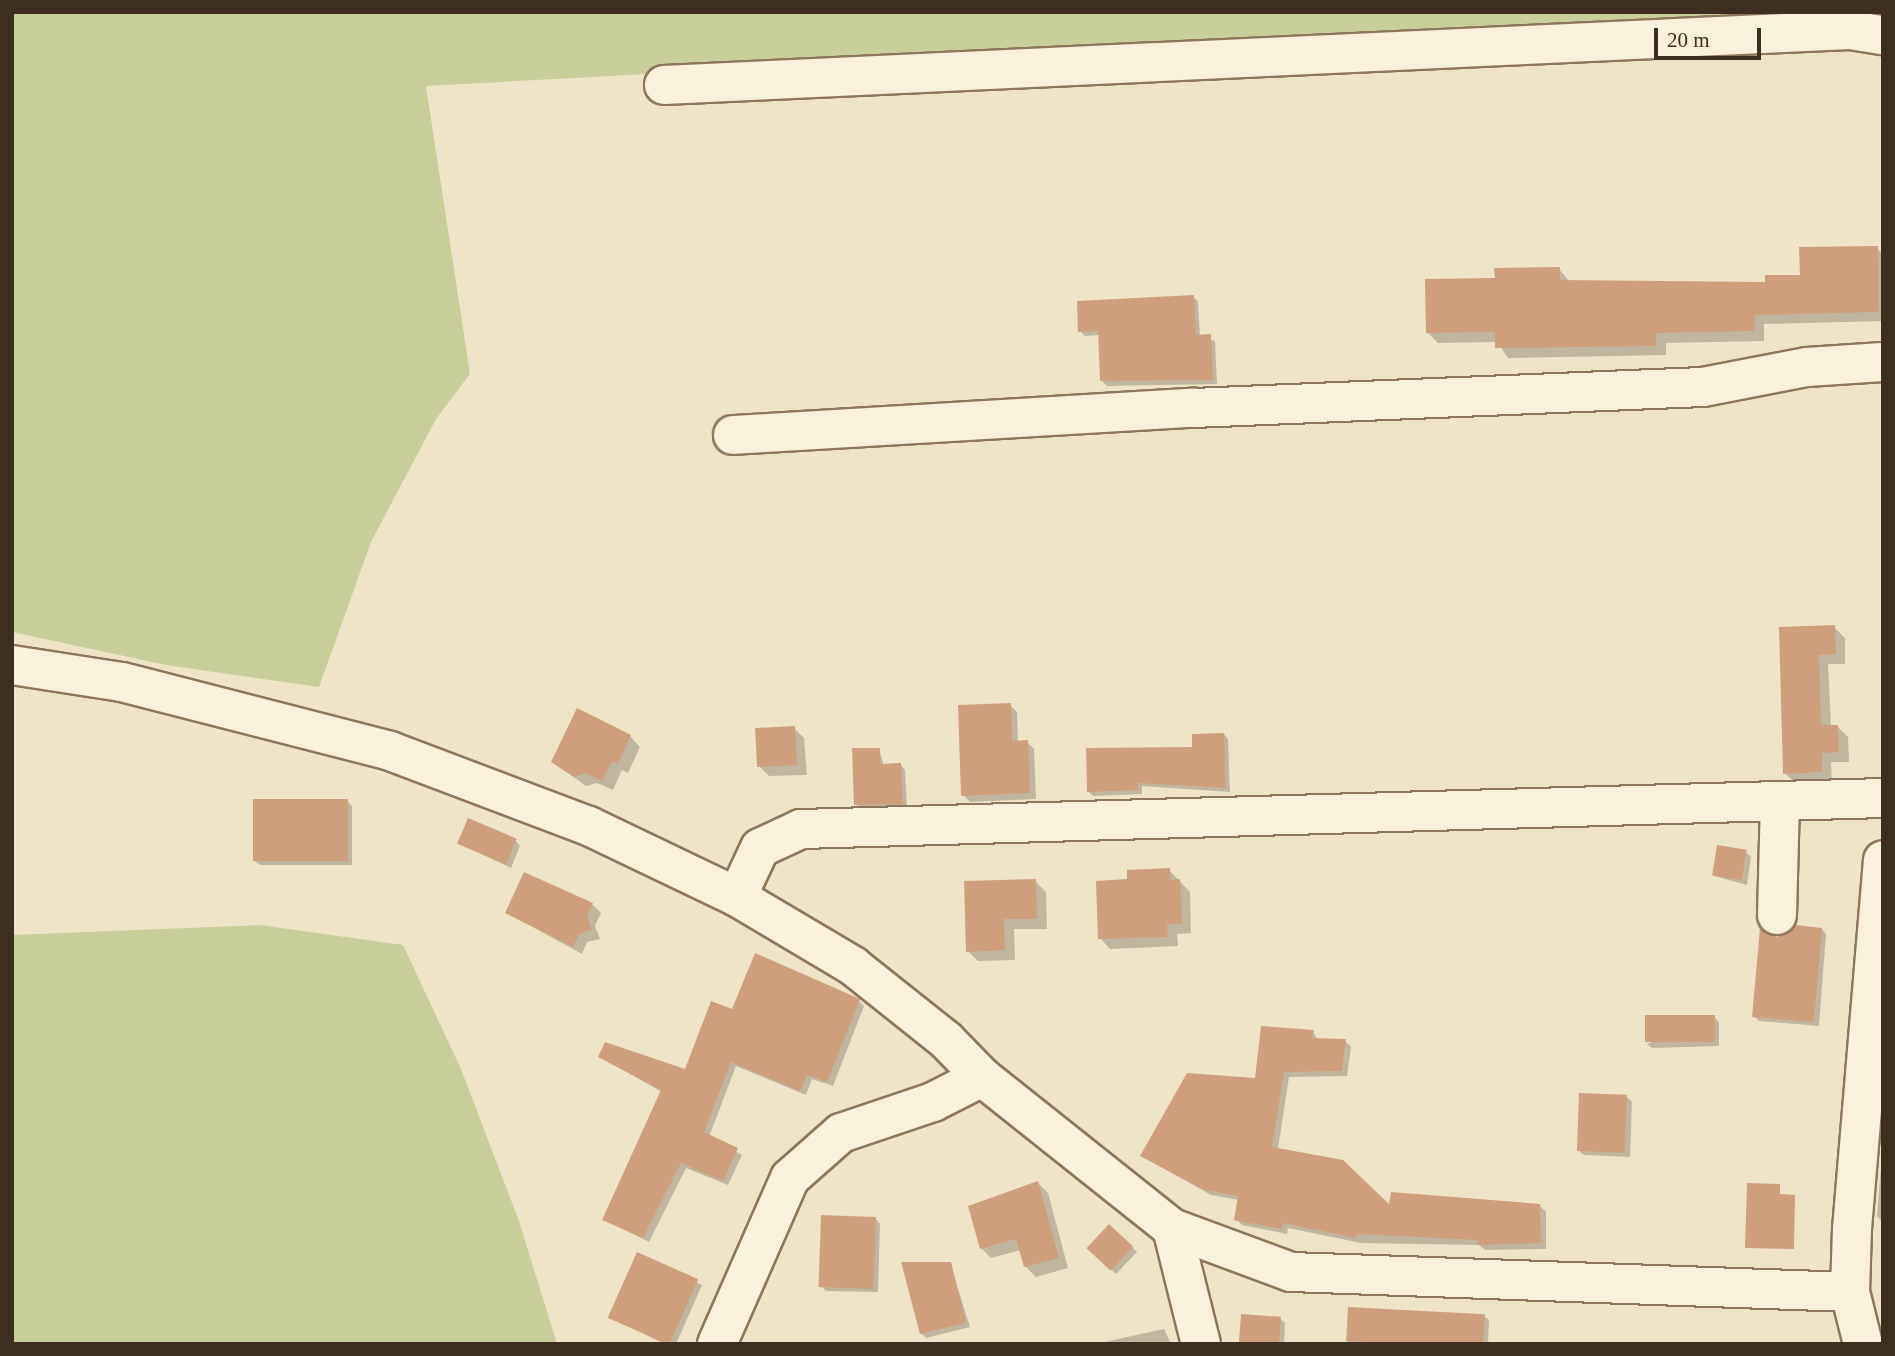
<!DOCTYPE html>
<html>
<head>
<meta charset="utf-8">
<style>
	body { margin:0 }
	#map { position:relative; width:1895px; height:1356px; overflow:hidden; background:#f0e4c8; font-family:Georgia,serif }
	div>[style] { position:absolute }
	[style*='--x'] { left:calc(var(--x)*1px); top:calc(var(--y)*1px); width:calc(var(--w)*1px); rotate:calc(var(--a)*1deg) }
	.green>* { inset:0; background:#c9cf9b }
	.shadow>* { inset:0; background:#0003 }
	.building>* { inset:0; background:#cf9f7d; transform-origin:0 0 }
	.roads { filter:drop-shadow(2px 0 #8d765c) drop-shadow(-2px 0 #8d765c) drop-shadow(0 2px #8d765c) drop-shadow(0 -2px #8d765c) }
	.minor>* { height:38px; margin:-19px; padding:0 19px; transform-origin:19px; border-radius:19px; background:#faf1dc }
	span { translate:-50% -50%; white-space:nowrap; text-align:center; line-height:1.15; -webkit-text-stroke:7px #f7eed8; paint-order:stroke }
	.frame { position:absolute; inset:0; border:14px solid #3d2e20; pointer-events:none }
	.scale { position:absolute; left:1654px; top:28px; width:107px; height:32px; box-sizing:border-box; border:4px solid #3d2e20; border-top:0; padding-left:9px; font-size:21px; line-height:24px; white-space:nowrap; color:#3d2e20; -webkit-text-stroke:5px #f7eed8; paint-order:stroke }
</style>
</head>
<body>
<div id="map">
	<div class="green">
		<i style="clip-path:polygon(12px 12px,1799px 12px,426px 86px,470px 374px,436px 419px,371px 542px,319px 687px,166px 665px,12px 632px)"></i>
		<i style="clip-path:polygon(260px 925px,403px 945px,461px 1069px,519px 1221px,557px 1344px,12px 1344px,12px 935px)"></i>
	</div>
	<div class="shadow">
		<i style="clip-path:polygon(1877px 248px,1883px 254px,1883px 321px,1764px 324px,1764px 341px,1666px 343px,1666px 355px,1508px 358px,1497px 342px,1438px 343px,1427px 332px,1496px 280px,1559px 269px,1570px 282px,1766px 284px,1802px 277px)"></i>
		<i style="clip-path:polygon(1193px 297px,1198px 301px,1200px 337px,1215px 341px,1217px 384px,1107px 386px,1102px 381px,1100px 335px,1085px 336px,1080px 331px)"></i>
		<i style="clip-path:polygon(1834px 627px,1845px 638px,1845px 664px,1828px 664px,1831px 726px,1837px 726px,1848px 737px,1849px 762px,1831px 762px,1832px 782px,1795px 783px,1785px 773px,1781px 629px)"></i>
		<i style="clip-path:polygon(1010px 705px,1017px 712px,1018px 742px,1027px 742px,1034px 749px,1036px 799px,970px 802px,963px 795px)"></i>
		<i style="clip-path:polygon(794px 728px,804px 738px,807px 775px,769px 776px,759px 766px)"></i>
		<i style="clip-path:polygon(1224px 734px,1228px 739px,1230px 792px,1142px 786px,1142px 794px,1093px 796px,1088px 791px)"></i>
		<i style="clip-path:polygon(630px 736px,640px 747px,628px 773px,622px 770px,613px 790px,597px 783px,586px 786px,553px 762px)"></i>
		<i style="clip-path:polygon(879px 749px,884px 766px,901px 765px,905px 770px,907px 808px,861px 809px,856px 804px)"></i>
		<i style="clip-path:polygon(347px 801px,352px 806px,352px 865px,260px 865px,255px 861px)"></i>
		<i style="clip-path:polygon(516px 841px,520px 846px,511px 868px,459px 843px)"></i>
		<i style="clip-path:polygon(1746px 852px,1751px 857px,1747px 885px,1714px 876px)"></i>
		<i style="clip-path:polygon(1169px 870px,1190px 892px,1191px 933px,1177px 934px,1178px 946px,1110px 949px,1100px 938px)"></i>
		<i style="clip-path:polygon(1035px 881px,1046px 892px,1047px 929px,1014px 929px,1015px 960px,978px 961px,968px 951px)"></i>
		<i style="clip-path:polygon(592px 904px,601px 913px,595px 926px,600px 939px,587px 942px,582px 954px,507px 913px)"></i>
		<i style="clip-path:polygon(1822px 929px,1826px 934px,1819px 1026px,1759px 1021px,1754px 1016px,1777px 939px)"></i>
		<i style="clip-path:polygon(859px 1001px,864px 1006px,833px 1086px,812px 1079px,806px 1095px,736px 1066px,709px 1137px,742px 1155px,728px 1185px,686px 1168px,649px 1242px,605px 1220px,662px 1092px,600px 1057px,686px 1072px,733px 1011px)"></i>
		<i style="clip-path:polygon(1714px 1017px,1719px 1022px,1719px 1046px,1652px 1048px,1647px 1044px)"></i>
		<i style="clip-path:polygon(1313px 1032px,1318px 1040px,1345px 1041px,1351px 1047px,1347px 1076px,1289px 1077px,1278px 1149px,1391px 1207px,1540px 1206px,1546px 1212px,1546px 1249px,1485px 1250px,1479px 1245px,1361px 1243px,1288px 1228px,1287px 1234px,1242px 1225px,1236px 1219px,1239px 1200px,1211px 1195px,1142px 1156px,1256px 1080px)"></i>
		<i style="clip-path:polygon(1627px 1097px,1632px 1102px,1630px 1157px,1584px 1155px,1579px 1151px)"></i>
		<i style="clip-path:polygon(1882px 1155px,1883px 1155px,1882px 1222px,1877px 1216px)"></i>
		<i style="clip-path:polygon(1038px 1183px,1048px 1193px,1068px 1268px,1036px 1277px,1025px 1266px,1021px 1250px,991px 1258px,981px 1248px)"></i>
		<i style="clip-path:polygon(876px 1219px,880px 1224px,878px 1292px,826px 1291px,821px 1286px)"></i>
		<i style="clip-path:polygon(1132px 1247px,1137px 1252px,1116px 1274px,1089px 1248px)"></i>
		<i style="clip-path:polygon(638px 1254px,702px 1285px,676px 1344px,664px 1344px,610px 1316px)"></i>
		<i style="clip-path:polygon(950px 1264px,970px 1327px,926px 1338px,921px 1333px)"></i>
		<i style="clip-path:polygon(1484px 1316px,1489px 1320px,1488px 1344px,1351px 1344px,1347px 1340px)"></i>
		<i style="clip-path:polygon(1280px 1319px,1285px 1323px,1284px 1344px,1243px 1344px)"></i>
		<i style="clip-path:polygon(1164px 1329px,1171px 1344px,1095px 1344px)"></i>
	</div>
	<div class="building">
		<i style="clip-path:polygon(1878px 246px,1879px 312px,1755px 315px,1755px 331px,1656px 333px,1656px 346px,1495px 348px,1495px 332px,1426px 333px,1425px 279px,1495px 278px,1494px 268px,1560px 267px,1560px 280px,1765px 282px,1765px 275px,1800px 275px,1799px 247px)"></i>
		<i style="clip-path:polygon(1194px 295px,1196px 335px,1211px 334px,1213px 380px,1100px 381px,1098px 331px,1078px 332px,1077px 301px)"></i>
		<i style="clip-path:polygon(1835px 625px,1836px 654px,1819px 655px,1821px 725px,1838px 725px,1839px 752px,1822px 753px,1822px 772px,1783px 774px,1779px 627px)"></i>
		<i style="clip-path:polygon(1011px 703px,1012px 741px,1028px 740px,1030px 793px,961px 796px,958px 705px)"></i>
		<i style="clip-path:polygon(577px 708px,631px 735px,618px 764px,612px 761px,602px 781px,585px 773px,574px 777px,551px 762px)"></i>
		<i style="left:795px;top:726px;width:39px;height:40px;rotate:87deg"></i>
		<i style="clip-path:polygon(1224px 733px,1226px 788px,1138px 783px,1138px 790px,1087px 792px,1086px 748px,1192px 747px,1192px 734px)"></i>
		<i style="clip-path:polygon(852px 748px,880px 748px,880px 764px,901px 763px,903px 804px,854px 805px)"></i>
		<i style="left:253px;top:799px;width:95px;height:62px"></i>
		<i style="left:468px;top:818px;width:53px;height:28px;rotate:23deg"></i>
		<i style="left:1717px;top:845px;width:30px;height:31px;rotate:9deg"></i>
		<i style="clip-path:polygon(1170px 868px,1171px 880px,1180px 879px,1182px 924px,1167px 924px,1168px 937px,1098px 939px,1096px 881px,1127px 879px,1127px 870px)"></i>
		<i style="clip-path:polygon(524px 872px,593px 903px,587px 916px,592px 930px,579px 934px,573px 947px,505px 913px)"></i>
		<i style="clip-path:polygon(1036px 879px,1037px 919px,1004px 919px,1005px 950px,966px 952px,964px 881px)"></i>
		<i style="clip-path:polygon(1796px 925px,1822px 928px,1814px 1022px,1752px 1017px,1760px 928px,1777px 937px)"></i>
		<i style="clip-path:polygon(755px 953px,860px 999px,827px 1082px,807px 1075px,800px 1091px,731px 1062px,704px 1132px,738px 1148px,723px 1181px,681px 1163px,643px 1238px,602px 1220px,661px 1090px,598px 1057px,605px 1042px,685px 1069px,711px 1001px,732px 1009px)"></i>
		<i style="left:1715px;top:1015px;width:27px;height:70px;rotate:90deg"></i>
		<i style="clip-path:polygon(1261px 1026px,1314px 1030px,1312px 1038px,1346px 1039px,1342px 1071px,1284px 1072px,1272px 1147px,1343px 1160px,1389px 1204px,1391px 1192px,1540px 1204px,1541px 1243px,1477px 1245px,1477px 1240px,1356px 1234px,1356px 1238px,1283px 1223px,1282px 1229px,1234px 1220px,1238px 1196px,1204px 1190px,1140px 1156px,1187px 1073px,1255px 1078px)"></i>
		<i style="left:1579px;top:1093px;width:48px;height:58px;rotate:2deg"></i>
		<i style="clip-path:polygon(1038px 1181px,1059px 1258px,1024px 1267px,1016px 1239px,980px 1249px,968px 1206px)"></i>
		<i style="clip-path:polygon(1747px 1183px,1780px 1184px,1780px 1194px,1795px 1195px,1794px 1249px,1745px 1248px)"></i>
		<i style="left:821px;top:1215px;width:55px;height:72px;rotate:2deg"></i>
		<i style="left:1109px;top:1224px;width:33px;height:33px;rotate:43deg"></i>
		<i style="left:637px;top:1252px;width:67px;height:72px;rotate:24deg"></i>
		<i style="clip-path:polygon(901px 1262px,951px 1262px,966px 1323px,920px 1334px)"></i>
		<i style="left:1348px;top:1307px;width:137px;height:34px;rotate:3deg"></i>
		<i style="left:1241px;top:1314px;width:40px;height:30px;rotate:4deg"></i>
	</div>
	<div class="roads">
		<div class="minor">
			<i style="--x:664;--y:85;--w:1187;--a:-2.66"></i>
			<i style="--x:1850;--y:30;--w:33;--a:9"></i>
			<i style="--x:733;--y:435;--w:461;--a:-3.4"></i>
			<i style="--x:1193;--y:408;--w:510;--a:-2.36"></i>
			<i style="--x:1703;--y:387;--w:106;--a:-10.9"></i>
			<i style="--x:1807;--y:367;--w:76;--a:-3.8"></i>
			<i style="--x:12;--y:665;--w:111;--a:8.8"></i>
			<i style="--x:122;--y:682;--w:277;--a:14.4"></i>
			<i style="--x:390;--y:751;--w:213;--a:20.7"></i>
			<i style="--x:589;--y:826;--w:164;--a:25.6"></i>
			<i style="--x:737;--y:897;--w:135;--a:30.7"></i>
			<i style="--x:853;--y:966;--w:119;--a:38.5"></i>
			<i style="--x:946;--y:1040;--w:52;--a:45.8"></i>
			<i style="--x:982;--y:1077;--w:243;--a:38.5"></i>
			<i style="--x:1172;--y:1228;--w:127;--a:20.3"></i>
			<i style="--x:1291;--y:1272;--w:559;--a:2.05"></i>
			<i style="--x:737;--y:897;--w:54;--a:-64.9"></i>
			<i style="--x:760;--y:848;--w:45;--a:-24.9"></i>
			<i style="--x:801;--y:829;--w:1082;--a:-1.64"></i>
			<i style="--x:1777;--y:915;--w:114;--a:-88.5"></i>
			<i style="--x:1172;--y:1228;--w:120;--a:76"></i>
			<i style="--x:717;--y:1344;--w:181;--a:-66.3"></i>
			<i style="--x:790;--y:1178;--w:68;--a:-41.4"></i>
			<i style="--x:841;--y:1133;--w:97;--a:-18.6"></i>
			<i style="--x:933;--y:1102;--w:55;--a:-27"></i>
			<i style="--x:1863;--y:1344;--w:54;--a:-104"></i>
			<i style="--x:1850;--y:1292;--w:63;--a:-88.2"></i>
			<i style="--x:1852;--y:1229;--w:370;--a:-85.2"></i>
		</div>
	</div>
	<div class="frame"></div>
	<div class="scale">20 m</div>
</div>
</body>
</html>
